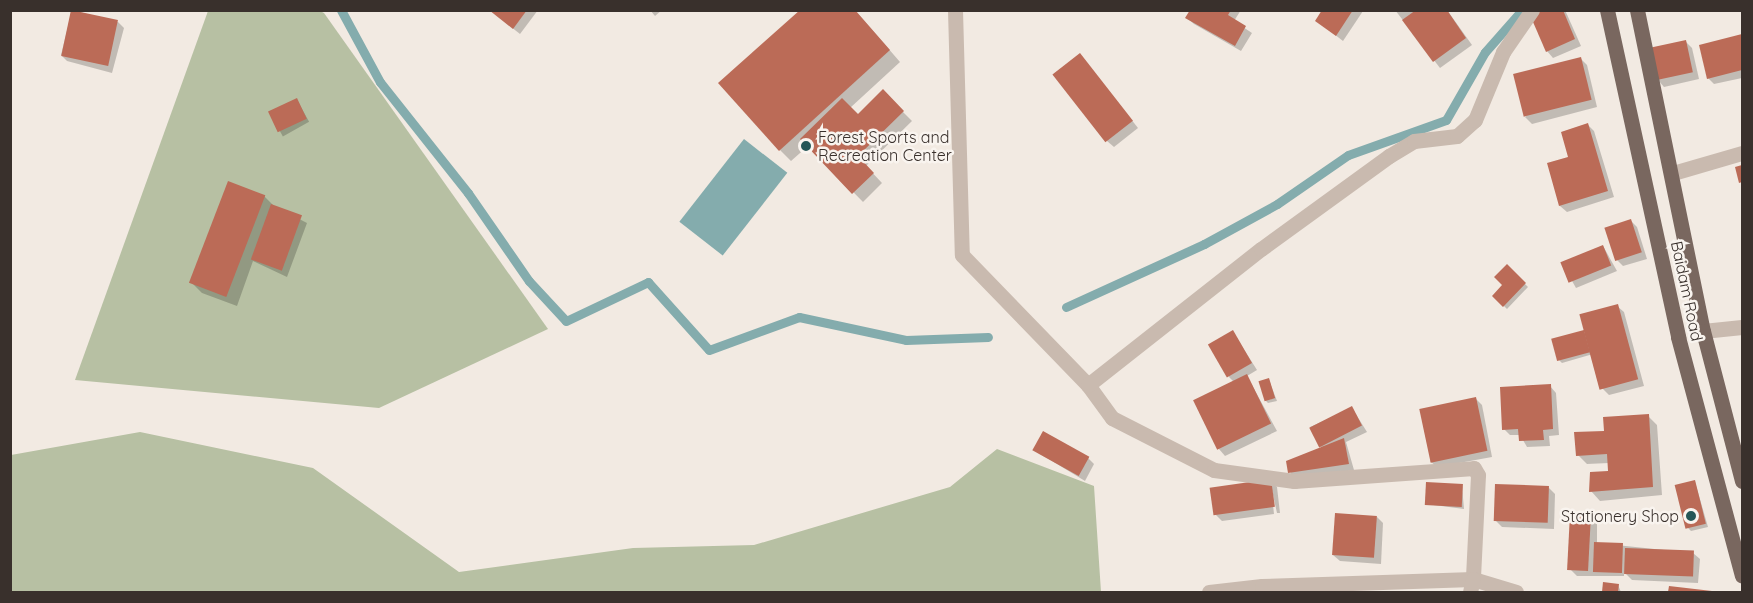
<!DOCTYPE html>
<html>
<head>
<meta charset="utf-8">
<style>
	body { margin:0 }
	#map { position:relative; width:1753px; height:603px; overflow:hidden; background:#f2eae2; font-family:Quicksand,sans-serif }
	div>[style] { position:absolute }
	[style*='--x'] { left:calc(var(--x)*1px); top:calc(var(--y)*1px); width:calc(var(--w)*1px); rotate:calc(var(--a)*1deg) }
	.green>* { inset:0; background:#b7c0a3 }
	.water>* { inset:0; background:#84acad; transform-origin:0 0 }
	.shadow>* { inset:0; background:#0003; transform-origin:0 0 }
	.stream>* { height:9px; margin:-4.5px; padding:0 4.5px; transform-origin:4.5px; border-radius:4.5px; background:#84acad }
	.building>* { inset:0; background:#bb6b57; transform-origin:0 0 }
	.street>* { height:15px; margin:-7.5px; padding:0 7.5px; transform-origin:7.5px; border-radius:7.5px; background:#c9baaf }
	.primary>* { height:15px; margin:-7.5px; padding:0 7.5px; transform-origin:7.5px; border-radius:7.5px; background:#79675f }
	.dots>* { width:16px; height:16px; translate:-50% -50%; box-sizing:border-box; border:3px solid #f9f4ef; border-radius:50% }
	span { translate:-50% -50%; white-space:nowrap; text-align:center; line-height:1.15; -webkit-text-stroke:5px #f9f4ef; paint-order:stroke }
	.poi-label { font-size:16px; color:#39302c }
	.left { translate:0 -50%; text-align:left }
	.right { translate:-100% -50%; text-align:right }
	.street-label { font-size:16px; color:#39302c }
	.frame { position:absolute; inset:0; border:12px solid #39302c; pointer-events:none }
</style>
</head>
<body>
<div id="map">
	<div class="green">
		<i style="clip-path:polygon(318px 10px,324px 13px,548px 329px,379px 408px,75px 380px,208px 11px)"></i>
		<i style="clip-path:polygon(140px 432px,313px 468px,459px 572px,633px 548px,754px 545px,950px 487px,997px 449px,1094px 486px,1101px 592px,11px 592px,11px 455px)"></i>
	</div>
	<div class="water">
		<i style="left:744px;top:139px;width:55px;height:105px;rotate:38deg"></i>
	</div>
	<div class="shadow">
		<i style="clip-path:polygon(72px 10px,118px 22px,124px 28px,112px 73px,67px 61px,61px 55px)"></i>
		<i style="clip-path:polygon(490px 10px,538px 10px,520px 34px)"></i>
		<i style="clip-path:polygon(650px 10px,662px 10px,655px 16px)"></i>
		<i style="clip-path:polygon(855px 10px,900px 62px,850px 108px,858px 116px,883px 92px,912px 121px,866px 166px,882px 183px,863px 202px,808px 146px,791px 161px,780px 150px)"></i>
		<i style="clip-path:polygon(1192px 10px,1241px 10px,1234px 21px,1252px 33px,1241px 51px,1194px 24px,1187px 18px)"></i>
		<i style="clip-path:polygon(1324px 10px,1363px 10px,1363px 11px,1343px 41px,1317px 21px)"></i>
		<i style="clip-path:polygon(1395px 10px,1447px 10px,1472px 45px,1440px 68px)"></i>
		<i style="clip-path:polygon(1544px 10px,1565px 10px,1581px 46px,1553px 58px,1547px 51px)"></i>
		<i style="clip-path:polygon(1742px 36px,1742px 78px,1714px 84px,1708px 78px,1701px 46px)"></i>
		<i style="clip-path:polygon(1685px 41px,1692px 48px,1699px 79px,1664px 87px,1658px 80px)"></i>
		<i style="clip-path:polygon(1580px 58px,1587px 65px,1597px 107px,1532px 124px,1525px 117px)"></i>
		<i style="clip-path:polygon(1086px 62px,1138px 128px,1114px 147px,1107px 141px)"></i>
		<i style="left:297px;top:100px;width:25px;height:30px;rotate:61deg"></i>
		<i style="clip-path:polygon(1588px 125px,1594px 131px,1614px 197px,1567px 212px,1560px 206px,1549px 164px,1570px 158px)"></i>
		<i style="clip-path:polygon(264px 196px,274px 206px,307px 223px,287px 277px,253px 261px,237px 306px,202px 293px,193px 284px)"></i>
		<i style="clip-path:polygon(1630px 220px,1637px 227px,1647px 259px,1623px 266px,1616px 259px)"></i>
		<i style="clip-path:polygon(1603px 246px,1617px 271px,1576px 288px,1562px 263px)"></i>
		<i style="clip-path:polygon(1507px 266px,1528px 287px,1507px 309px,1494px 296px,1504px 285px)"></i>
		<i style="clip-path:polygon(1617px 306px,1624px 312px,1644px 386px,1609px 395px,1603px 389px,1593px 354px,1562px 363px,1559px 360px,1583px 332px,1588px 337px)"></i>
		<i style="clip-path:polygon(1233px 332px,1257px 370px,1247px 376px,1277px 431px,1225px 456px,1219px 449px,1234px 382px,1229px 377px)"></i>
		<i style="clip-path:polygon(1269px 380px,1277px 401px,1268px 403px,1265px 400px)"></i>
		<i style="clip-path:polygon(1550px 386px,1556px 393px,1559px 435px,1549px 436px,1550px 446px,1527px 447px,1520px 435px,1510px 435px,1504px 429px)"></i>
		<i style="clip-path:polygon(1476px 399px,1482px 405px,1492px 457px,1437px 467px,1430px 461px)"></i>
		<i style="clip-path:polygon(1352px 408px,1367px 432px,1346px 442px,1354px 470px,1296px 479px,1290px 473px,1322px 449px,1310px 427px)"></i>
		<i style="clip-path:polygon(1648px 416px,1657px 425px,1662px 495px,1600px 501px,1591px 491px,1609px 472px,1609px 463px,1587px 464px,1578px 455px,1605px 432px)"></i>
		<i style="clip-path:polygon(1034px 450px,1088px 458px,1094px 464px,1085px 481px)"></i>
		<i style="clip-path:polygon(1271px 481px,1277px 487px,1280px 513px,1277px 513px,1271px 486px,1274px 514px,1222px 521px,1215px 514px)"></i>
		<i style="clip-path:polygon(1695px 482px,1708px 527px,1691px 531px,1688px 528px)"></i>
		<i style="clip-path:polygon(1462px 486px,1464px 509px,1426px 504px)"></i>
		<i style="clip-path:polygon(1548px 487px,1555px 494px,1554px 529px,1502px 527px,1496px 521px)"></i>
		<i style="clip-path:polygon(1591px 516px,1597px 523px,1597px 543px,1693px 553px,1700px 559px,1698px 583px,1632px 580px,1624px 572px,1624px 576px,1577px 576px,1570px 569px)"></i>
		<i style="clip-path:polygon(1377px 517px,1383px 523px,1381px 564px,1340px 561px,1333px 555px)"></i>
		<i style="clip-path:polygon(1604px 584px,1618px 585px,1621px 592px,1604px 592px)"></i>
		<i style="clip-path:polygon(1670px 588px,1712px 592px,1670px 592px)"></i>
		<i style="clip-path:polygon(1304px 590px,1336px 592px,1304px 592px)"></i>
	</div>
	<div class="stream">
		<i style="--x:341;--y:10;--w:82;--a:61.6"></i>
		<i style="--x:380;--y:82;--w:142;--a:51.6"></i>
		<i style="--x:468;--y:193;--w:107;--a:55.3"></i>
		<i style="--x:529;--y:281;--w:54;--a:47.2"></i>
		<i style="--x:566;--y:321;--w:91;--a:-25.4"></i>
		<i style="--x:648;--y:282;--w:91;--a:48.1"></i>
		<i style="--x:709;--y:350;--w:96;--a:-20.1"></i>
		<i style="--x:799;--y:317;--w:109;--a:12.1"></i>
		<i style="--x:906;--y:340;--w:82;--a:-2.1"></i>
		<i style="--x:1066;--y:307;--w:152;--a:-24.5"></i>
		<i style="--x:1204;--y:244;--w:83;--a:-28.7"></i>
		<i style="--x:1277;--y:204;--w:86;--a:-34.6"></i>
		<i style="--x:1348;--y:155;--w:104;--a:-19.7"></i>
		<i style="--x:1446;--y:120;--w:78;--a:-60.2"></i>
		<i style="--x:1485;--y:52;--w:56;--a:-48.6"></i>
	</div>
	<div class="building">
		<i style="left:71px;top:10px;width:48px;height:47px;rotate:12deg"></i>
		<i style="clip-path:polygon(489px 10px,527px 10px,513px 29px)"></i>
		<i style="clip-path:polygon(800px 10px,855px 10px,890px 50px,779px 151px,718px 83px)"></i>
		<i style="clip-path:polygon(1190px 10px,1231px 10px,1228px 15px,1246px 26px,1235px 46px,1185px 18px)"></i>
		<i style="clip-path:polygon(1322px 10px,1353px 10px,1336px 36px,1315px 21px)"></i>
		<i style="clip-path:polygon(1416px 10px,1447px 10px,1466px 38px,1433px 62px,1402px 20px)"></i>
		<i style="clip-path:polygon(1541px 10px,1563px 10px,1575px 39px,1546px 52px,1530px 15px)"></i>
		<i style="clip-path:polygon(1742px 34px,1742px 70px,1707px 79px,1699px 45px)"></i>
		<i style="left:1686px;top:40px;width:33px;height:38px;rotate:78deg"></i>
		<i style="left:1080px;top:53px;width:86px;height:35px;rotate:52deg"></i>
		<i style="left:1581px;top:57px;width:44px;height:70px;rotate:76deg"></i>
		<i style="clip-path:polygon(883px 89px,904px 111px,858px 156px,874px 173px,852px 194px,800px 139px,842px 98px,858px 114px)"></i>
		<i style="left:297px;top:98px;width:23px;height:32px;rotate:65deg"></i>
		<i style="clip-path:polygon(1588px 123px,1608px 191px,1559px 206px,1547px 163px,1568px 157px,1561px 132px)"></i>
		<i style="clip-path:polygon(1742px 165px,1742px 182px,1739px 183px,1735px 167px)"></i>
		<i style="left:228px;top:181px;width:40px;height:109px;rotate:21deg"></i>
		<i style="left:271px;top:204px;width:33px;height:59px;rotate:20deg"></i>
		<i style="left:1631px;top:219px;width:35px;height:28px;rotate:72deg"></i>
		<i style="left:1603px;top:245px;width:22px;height:46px;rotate:68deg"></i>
		<i style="clip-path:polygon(1507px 264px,1526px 283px,1503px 307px,1492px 296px,1502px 285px,1494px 277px)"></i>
		<i style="left:1618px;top:304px;width:78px;height:40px;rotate:75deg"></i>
		<i style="left:1233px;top:330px;width:38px;height:29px;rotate:60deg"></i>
		<i style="left:1584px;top:330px;width:23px;height:34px;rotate:75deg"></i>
		<i style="left:1247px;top:374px;width:55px;height:60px;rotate:64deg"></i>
		<i style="left:1269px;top:378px;width:21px;height:11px;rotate:73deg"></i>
		<i style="clip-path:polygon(1551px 384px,1553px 429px,1543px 430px,1544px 440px,1519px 441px,1518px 429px,1502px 430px,1500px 387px)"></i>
		<i style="left:1476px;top:397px;width:55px;height:58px;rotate:78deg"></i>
		<i style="left:1352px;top:406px;width:22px;height:48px;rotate:63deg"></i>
		<i style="clip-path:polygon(1649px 414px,1653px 487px,1589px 492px,1590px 472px,1608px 471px,1607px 454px,1576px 456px,1574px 432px,1604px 431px,1603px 417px)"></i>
		<i style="left:1043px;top:431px;width:53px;height:22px;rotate:29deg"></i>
		<i style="clip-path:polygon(1344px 438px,1349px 464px,1288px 473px,1286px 461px)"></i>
		<i style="left:1271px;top:479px;width:28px;height:62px;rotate:82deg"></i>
		<i style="left:1695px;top:480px;width:45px;height:21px;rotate:76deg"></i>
		<i style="left:1426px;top:482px;width:37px;height:23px;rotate:3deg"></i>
		<i style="left:1495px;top:484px;width:54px;height:37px;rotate:2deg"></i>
		<i style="left:1335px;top:513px;width:42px;height:42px;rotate:4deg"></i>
		<i style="left:1570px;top:514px;width:21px;height:56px;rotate:3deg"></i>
		<i style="left:1594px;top:542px;width:29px;height:30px;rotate:2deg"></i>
		<i style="left:1625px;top:548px;width:69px;height:26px;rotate:2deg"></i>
		<i style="clip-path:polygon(1603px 582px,1619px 584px,1618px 592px,1602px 592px)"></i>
		<i style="clip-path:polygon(1669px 586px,1712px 591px,1712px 592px,1668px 592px)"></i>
	</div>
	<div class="street">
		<i style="--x:955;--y:10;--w:245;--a:88.4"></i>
		<i style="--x:962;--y:255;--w:181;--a:45.9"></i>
		<i style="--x:1088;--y:385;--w:41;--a:54"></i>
		<i style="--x:1112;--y:418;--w:114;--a:27"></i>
		<i style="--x:1214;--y:470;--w:81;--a:7.8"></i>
		<i style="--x:1294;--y:481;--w:180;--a:-4.1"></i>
		<i style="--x:1474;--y:468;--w:8;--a:60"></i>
		<i style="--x:1478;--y:475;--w:104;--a:92.8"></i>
		<i style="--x:1473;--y:579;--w:45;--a:16.8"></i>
		<i style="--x:1673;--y:173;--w:72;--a:-16.2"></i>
		<i style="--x:1703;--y:331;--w:39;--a:-6"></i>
		<i style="--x:1088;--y:385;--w:220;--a:-38.2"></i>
		<i style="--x:1261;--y:249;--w:158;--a:-36"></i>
		<i style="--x:1389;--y:156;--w:29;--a:-31"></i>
		<i style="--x:1414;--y:141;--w:43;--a:-6.6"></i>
		<i style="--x:1457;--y:136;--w:24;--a:-42"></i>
		<i style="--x:1475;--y:120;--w:74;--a:-67.6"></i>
		<i style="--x:1503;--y:52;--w:51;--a:-55.4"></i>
		<i style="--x:1209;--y:592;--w:53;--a:-6.5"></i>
		<i style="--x:1262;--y:586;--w:211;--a:-1.9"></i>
		<i style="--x:1473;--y:579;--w:13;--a:103"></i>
	</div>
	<div class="primary">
		<i style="--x:1607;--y:10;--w:335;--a:77.7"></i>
		<i style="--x:1678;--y:337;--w:247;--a:75"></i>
		<i style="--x:1637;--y:10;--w:328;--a:78.4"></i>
		<i style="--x:1703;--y:331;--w:155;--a:75.4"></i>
	</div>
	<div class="dots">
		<i style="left:806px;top:146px;background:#255657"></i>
		<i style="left:1691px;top:516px;background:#255657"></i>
	</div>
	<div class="poi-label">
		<span class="left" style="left:818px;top:146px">Forest Sports and<br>Recreation Center</span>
		<span class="right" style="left:1679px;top:516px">Stationery Shop</span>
	</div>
	<div class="street-label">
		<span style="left:1687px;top:291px;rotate:78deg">Baidam Road</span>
	</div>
	<div class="frame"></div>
</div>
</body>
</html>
